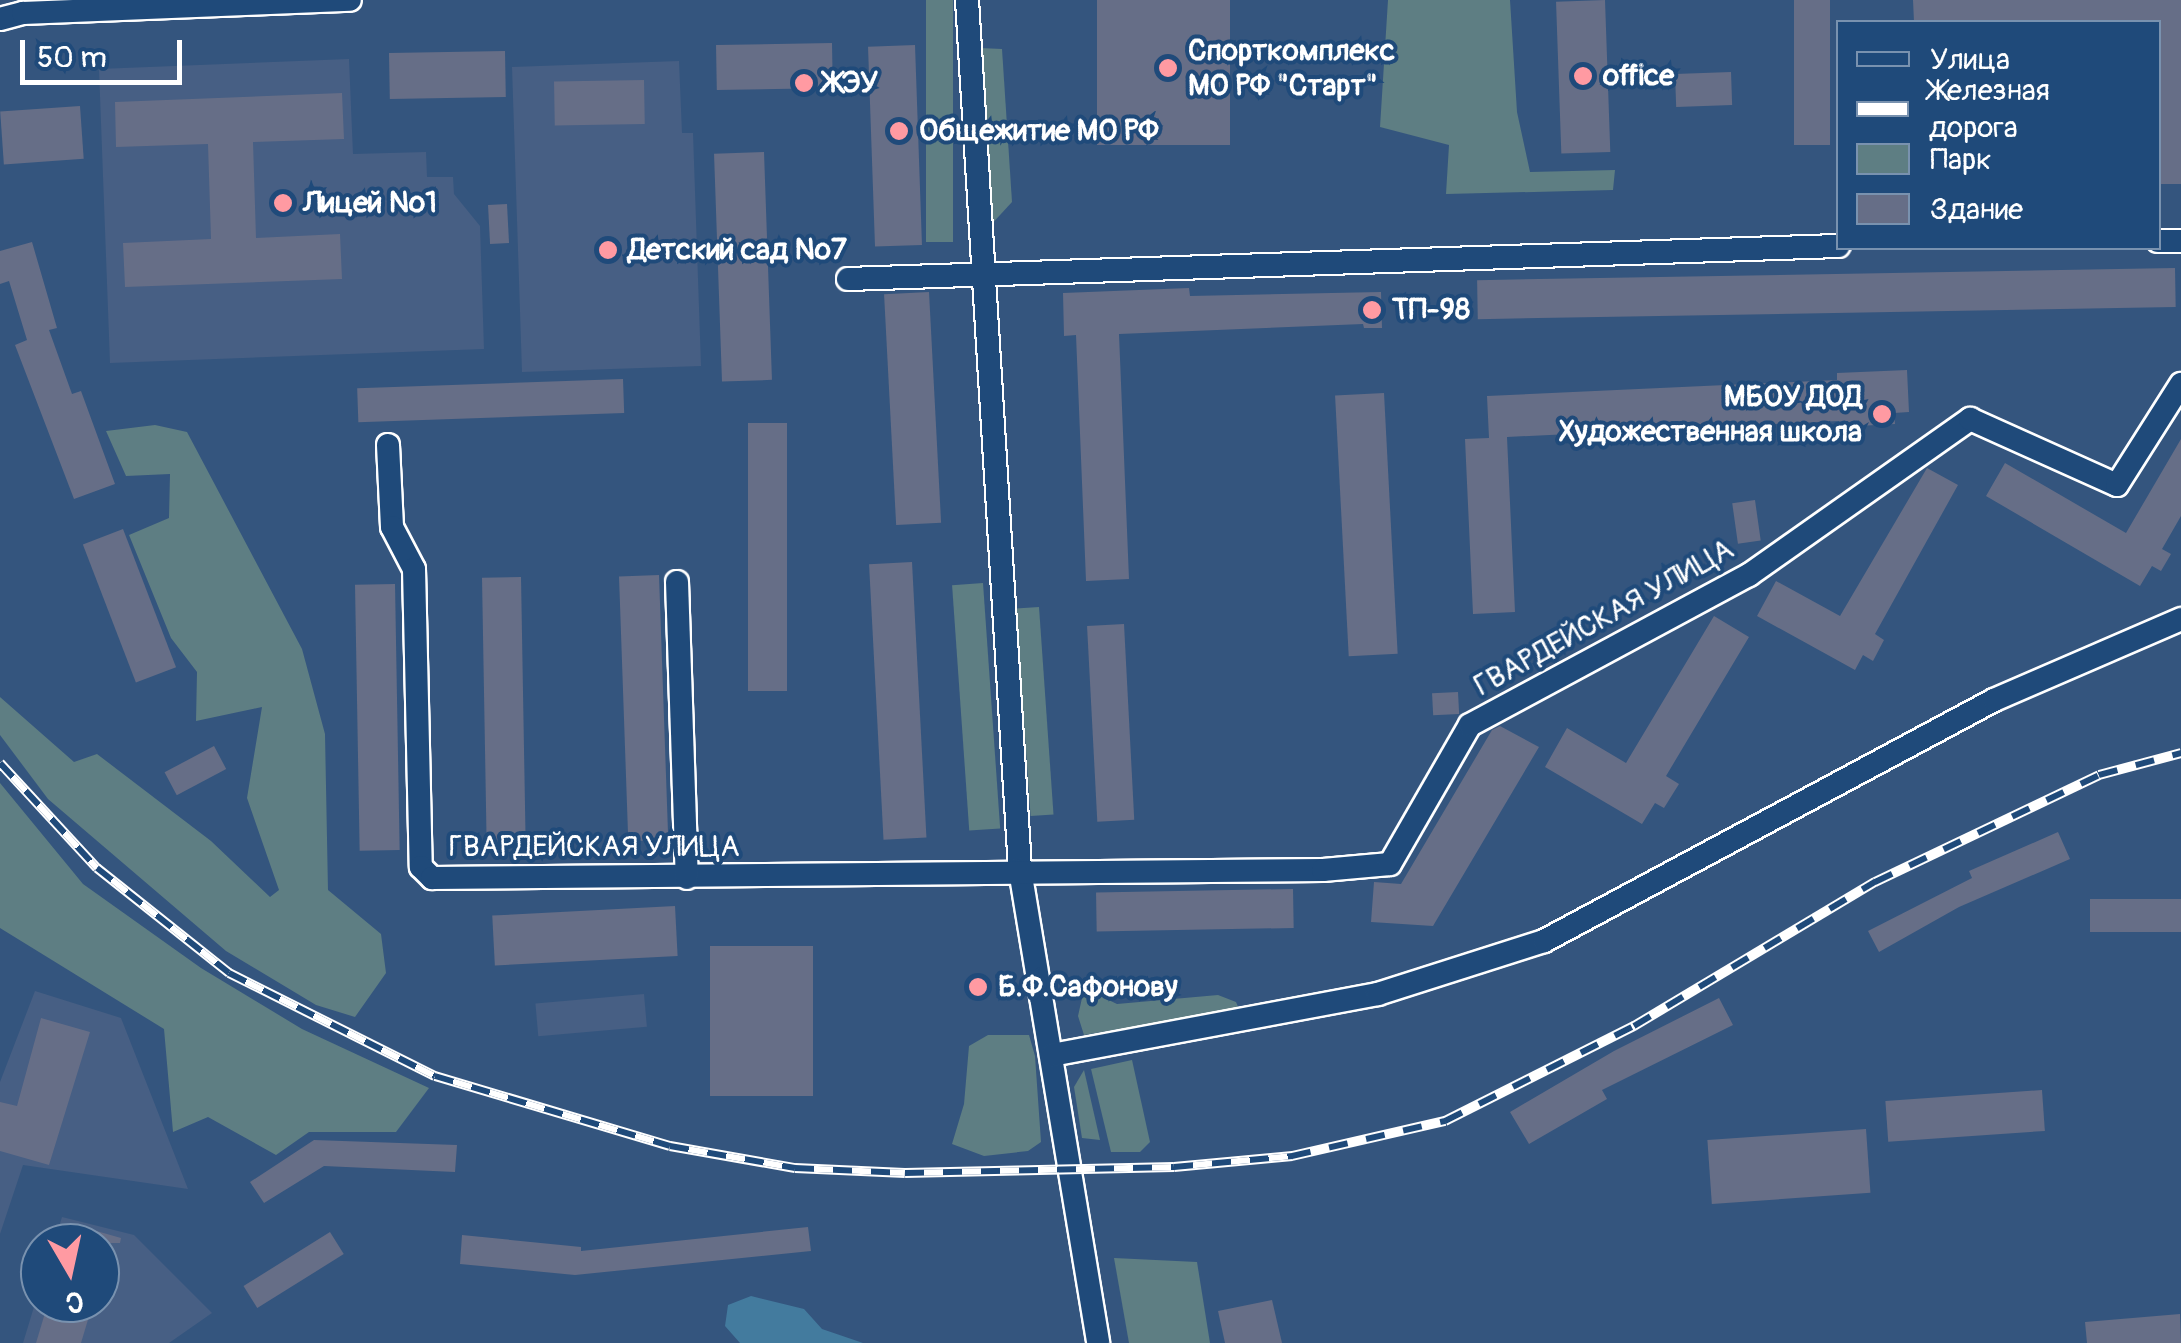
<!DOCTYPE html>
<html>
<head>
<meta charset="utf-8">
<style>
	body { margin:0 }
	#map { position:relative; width:2181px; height:1343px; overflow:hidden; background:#34557e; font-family:Pangolin,sans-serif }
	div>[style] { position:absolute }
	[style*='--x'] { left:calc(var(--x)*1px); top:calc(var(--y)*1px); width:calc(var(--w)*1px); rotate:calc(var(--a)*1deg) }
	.built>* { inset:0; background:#475f84; transform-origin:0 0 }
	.green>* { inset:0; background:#5e7e83; transform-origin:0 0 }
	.water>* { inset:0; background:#437b9e }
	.building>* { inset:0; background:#666e87; transform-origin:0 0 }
	.roads { filter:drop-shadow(2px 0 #fff) drop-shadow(-2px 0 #fff) drop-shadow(0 2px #fff) drop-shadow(0 -2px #fff) }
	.minor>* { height:22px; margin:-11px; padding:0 11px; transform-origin:11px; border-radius:11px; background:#1f4a7a }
	.rail>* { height:10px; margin-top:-5px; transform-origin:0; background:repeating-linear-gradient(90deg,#1f4a7a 0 19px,#fff 0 38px); box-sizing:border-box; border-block:2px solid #fff }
	.dots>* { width:28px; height:28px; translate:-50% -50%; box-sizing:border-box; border:5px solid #1f4a7a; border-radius:50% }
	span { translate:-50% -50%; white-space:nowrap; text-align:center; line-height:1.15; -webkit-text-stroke:8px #1f4a7a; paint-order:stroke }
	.poi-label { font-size:30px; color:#fff; font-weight:700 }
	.left { translate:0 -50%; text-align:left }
	.right { translate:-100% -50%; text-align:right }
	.street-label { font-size:30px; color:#fff }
	.legend { position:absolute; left:1836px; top:20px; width:325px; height:230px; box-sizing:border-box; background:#1f4a7a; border:2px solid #7992af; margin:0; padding:12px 18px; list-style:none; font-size:30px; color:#fff }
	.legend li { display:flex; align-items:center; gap:20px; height:50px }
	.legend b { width:50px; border:2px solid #7992af }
	.north { position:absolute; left:20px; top:1223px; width:100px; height:100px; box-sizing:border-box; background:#1f4a7a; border:2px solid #7992af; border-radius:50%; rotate:171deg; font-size:28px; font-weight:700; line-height:40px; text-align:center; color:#fff }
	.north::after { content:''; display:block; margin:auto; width:35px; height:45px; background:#ff9aa2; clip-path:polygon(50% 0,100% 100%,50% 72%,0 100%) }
	.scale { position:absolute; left:20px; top:40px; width:162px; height:45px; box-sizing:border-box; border:5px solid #fff; border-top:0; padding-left:12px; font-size:30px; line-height:35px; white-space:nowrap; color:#fff; -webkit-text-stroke:8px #1f4a7a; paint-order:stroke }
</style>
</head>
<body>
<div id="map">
	<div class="built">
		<i style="clip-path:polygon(349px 59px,353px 154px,426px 152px,427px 177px,453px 177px,454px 194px,480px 226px,484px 349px,110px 363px,99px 69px)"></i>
		<i style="clip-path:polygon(679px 61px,682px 133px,693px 133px,701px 366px,522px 372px,512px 67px)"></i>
		<i style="clip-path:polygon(35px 991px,121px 1018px,188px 1189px,23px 1165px,0 1234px,0 1082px)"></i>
		<i style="left:644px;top:994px;width:33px;height:109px;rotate:85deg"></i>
		<i style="clip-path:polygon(62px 1217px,134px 1235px,212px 1313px,169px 1343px,23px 1343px,40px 1287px,40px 1303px,100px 1303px,100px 1243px,54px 1243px)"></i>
	</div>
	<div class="green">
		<i style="left:926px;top:0;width:27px;height:242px"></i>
		<i style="clip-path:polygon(1388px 0,1510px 0,1517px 112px,1530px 172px,1615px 170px,1613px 190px,1446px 194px,1449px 145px,1380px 127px)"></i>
		<i style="clip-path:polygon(980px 48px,1002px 49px,1012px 202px,989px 227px)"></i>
		<i style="clip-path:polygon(155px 425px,187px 432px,302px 649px,325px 734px,328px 890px,381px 934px,386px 973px,355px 1017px,316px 1005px,226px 951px,48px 799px,0 735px,0 697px,74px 762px,97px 754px,211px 841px,270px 897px,279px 890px,247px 798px,262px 707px,196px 721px,197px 672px,171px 638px,129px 535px,169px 518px,170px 474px,126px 476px,106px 431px)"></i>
		<i style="left:983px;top:583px;width:246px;height:31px;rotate:86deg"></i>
		<i style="left:1039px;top:607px;width:208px;height:23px;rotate:86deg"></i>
		<i style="clip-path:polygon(0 783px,83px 884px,201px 968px,302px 1029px,429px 1088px,396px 1132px,309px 1132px,276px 1155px,208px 1117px,173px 1132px,164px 1029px,0 928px)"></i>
		<i style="clip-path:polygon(1094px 993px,1117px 1004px,1218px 995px,1236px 1002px,1239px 1009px,1084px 1035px,1078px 1016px,1082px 998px)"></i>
		<i style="clip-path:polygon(988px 1035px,1029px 1035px,1035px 1056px,1041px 1142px,1028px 1151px,984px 1156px,952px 1144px,964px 1104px,969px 1046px)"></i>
		<i style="clip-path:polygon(1132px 1060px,1150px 1142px,1140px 1152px,1111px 1152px,1091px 1069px)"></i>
		<i style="clip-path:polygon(1084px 1070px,1100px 1140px,1082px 1138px,1074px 1087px)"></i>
		<i style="clip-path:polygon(1114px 1258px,1197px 1262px,1210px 1343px,1129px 1343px)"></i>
	</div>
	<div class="water">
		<i style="clip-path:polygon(751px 1296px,804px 1309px,822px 1329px,863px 1343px,740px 1343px,725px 1326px,728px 1305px)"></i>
	</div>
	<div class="building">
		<i style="left:1097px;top:0;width:133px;height:145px"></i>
		<i style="left:1605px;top:0;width:152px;height:49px;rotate:88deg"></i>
		<i style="left:1794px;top:0;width:36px;height:145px"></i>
		<i style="clip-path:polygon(1913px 0,2181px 0,2181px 184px,2158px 184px,2158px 20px,1914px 22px)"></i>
		<i style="left:832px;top:43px;width:45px;height:116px;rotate:89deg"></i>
		<i style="left:915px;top:45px;width:200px;height:47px;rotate:88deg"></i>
		<i style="left:505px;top:51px;width:46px;height:116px;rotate:89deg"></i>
		<i style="left:1731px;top:72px;width:33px;height:56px;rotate:88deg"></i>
		<i style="left:644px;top:80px;width:44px;height:90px;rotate:89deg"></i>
		<i style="clip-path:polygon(342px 93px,344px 139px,253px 142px,256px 238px,340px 234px,342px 279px,125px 287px,123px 243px,211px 239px,208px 144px,116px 147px,115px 102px)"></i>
		<i style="left:80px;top:106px;width:53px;height:80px;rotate:86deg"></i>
		<i style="left:764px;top:152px;width:228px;height:50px;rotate:88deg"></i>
		<i style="left:507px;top:204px;width:39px;height:19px;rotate:87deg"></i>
		<i style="clip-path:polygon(32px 242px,57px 328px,49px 330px,72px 394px,81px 391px,115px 484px,74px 499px,15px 345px,27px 340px,9px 281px,0 284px,0 251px)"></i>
		<i style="left:2175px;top:268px;width:39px;height:698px;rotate:89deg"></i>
		<i style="clip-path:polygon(1189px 288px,1190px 296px,1381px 292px,1382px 328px,1364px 328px,1363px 324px,1119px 334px,1129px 579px,1086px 581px,1076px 335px,1064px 336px,1063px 293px)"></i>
		<i style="left:929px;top:292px;width:231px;height:45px;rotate:87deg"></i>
		<i style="clip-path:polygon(1907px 370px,1909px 412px,1894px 413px,1895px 424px,1839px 427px,1839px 421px,1507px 437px,1515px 612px,1473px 614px,1465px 439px,1489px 438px,1487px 396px,1837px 380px,1837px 373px)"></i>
		<i style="left:623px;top:379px;width:34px;height:266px;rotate:88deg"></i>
		<i style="left:1384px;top:393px;width:261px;height:49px;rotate:87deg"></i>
		<i style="left:748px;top:423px;width:39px;height:268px"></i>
		<i style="clip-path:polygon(2181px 439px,2181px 516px,2162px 549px,2171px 554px,2161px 571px,2152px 566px,2140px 586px,1986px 496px,2005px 463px,2126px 533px)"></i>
		<i style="clip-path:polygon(1927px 468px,1958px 485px,1875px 634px,1884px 640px,1873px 661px,1863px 655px,1855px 670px,1757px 616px,1776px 581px,1840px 616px)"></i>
		<i style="left:1755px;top:500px;width:41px;height:23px;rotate:82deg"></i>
		<i style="left:123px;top:529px;width:148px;height:43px;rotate:69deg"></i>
		<i style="left:912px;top:562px;width:276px;height:43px;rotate:87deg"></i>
		<i style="left:659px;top:575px;width:265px;height:40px;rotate:88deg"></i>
		<i style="left:521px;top:577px;width:270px;height:39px;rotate:89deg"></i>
		<i style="left:395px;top:584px;width:266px;height:40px;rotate:89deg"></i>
		<i style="clip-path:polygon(1714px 616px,1749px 637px,1666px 776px,1679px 784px,1664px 808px,1655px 803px,1642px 824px,1545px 767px,1567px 728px,1626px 763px)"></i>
		<i style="left:1124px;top:624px;width:196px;height:37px;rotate:87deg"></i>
		<i style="left:1458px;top:692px;width:22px;height:26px;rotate:87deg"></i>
		<i style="clip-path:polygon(1500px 726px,1539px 747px,1433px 926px,1371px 922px,1374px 882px,1401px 884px,1492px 730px)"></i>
		<i style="left:214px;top:746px;width:26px;height:56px;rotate:62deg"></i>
		<i style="clip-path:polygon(2058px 832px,2070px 859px,1959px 907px,1879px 952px,1868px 931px,1972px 878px,1969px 871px)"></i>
		<i style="left:1293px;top:889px;width:39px;height:197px;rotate:89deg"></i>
		<i style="left:2181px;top:899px;width:33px;height:91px;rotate:90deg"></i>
		<i style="left:675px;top:906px;width:50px;height:183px;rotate:87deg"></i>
		<i style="left:813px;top:946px;width:150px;height:103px;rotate:90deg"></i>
		<i style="clip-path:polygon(1719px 998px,1733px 1025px,1602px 1090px,1607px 1099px,1529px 1144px,1510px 1112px,1614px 1051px)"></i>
		<i style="clip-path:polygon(41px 1018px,90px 1032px,49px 1165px,0 1151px,0 1102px,17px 1106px)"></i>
		<i style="left:2042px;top:1090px;width:41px;height:157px;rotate:86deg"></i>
		<i style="left:1866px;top:1129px;width:64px;height:159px;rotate:86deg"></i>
		<i style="clip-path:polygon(314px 1140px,457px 1145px,455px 1172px,324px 1166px,264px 1203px,250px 1182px)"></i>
		<i style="clip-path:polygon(72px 1224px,121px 1238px,120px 1243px,66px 1243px)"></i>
		<i style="clip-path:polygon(808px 1227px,811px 1251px,575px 1275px,460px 1264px,462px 1235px,581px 1247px,581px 1251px)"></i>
		<i style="left:330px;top:1232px;width:26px;height:102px;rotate:58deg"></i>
		<i style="clip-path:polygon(1272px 1300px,1282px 1343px,1225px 1343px,1218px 1311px)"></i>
		<i style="clip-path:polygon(48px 1303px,93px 1303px,81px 1343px,36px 1343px)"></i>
		<i style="clip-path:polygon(2180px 1314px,2181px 1343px,2087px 1343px,2085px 1322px)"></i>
	</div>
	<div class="roads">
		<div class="minor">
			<i style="--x:967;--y:0;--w:872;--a:86.51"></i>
			<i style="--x:1020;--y:870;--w:479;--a:80.6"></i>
			<i style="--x:0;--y:19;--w:24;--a:-15"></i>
			<i style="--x:23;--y:13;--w:327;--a:-2.3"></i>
			<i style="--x:2158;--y:241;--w:23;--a:0"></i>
			<i style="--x:848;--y:279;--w:991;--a:-1.91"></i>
			<i style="--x:388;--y:445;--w:82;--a:87.2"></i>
			<i style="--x:392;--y:527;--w:47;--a:62.4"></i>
			<i style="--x:414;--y:569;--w:298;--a:88.7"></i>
			<i style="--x:421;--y:867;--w:16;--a:45"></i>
			<i style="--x:432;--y:878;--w:891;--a:-0.51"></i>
			<i style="--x:1323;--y:870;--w:67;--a:-5.1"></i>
			<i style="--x:1390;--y:864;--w:160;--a:-60.1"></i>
			<i style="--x:1470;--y:725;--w:317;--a:-28.3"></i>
			<i style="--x:1749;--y:575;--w:271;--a:-35.2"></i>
			<i style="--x:1970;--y:419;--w:161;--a:24.2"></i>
			<i style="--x:2117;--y:485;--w:120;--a:-57.6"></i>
			<i style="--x:677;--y:582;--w:296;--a:88.1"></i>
			<i style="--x:1052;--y:1055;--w:332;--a:-10.6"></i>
			<i style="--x:1378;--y:994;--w:174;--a:-17.7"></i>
			<i style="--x:1544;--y:941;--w:510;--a:-28.17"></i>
			<i style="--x:1994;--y:700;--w:204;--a:-23.4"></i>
		</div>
	</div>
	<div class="rail">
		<i style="--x:0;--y:763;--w:143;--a:47.3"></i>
		<i style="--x:97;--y:868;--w:169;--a:38.5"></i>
		<i style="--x:229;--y:973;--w:230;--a:26.6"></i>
		<i style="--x:435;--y:1076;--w:245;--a:16.6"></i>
		<i style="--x:670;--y:1146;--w:127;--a:10"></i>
		<i style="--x:795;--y:1168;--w:110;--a:2.6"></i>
		<i style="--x:905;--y:1173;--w:269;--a:-1.3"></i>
		<i style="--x:1174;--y:1167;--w:119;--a:-5.3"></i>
		<i style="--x:1292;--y:1156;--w:157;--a:-12.9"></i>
		<i style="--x:1445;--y:1121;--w:212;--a:-26.7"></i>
		<i style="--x:1634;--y:1026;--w:281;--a:-30.9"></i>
		<i style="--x:1875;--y:882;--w:248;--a:-25.5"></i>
		<i style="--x:2099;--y:775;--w:85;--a:-15"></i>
	</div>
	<div class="dots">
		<i style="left:1168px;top:68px;background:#ff9aa2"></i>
		<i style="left:1583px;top:76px;background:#ff9aa2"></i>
		<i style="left:804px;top:83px;background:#ff9aa2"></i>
		<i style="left:899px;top:131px;background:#ff9aa2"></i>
		<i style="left:283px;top:203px;background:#ff9aa2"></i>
		<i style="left:608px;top:250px;background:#ff9aa2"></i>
		<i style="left:1372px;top:310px;background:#ff9aa2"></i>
		<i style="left:1882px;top:414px;background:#ff9aa2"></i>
		<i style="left:978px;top:987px;background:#ff9aa2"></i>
	</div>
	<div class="poi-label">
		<span class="left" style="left:1188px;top:68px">Спорткомплекс<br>МО РФ "Старт"</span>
		<span class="left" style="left:1603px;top:76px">office</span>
		<span class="left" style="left:824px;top:83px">ЖЭУ</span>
		<span class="left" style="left:919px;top:131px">Общежитие МО РФ</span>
		<span class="left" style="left:303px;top:203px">Лицей №1</span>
		<span class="left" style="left:628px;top:250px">Детский сад №7</span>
		<span class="left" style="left:1392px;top:310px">ТП-98</span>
		<span class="right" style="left:1862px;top:414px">МБОУ ДОД<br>Художественная школа</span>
		<span class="left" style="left:998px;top:987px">Б.Ф.Сафонову</span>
	</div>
	<div class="street-label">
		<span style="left:1604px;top:618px;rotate:-29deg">ГВАРДЕЙСКАЯ УЛИЦА</span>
		<span style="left:594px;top:847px">ГВАРДЕЙСКАЯ УЛИЦА</span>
	</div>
	<ul class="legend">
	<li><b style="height:12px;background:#1f4a7a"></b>Улица</li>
	<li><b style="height:12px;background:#fff"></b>Железная дорога</li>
	<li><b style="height:28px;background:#5e7e83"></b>Парк</li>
	<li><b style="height:28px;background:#666e87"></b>Здание</li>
	</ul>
	<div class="north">С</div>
	<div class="scale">50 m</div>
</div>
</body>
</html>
